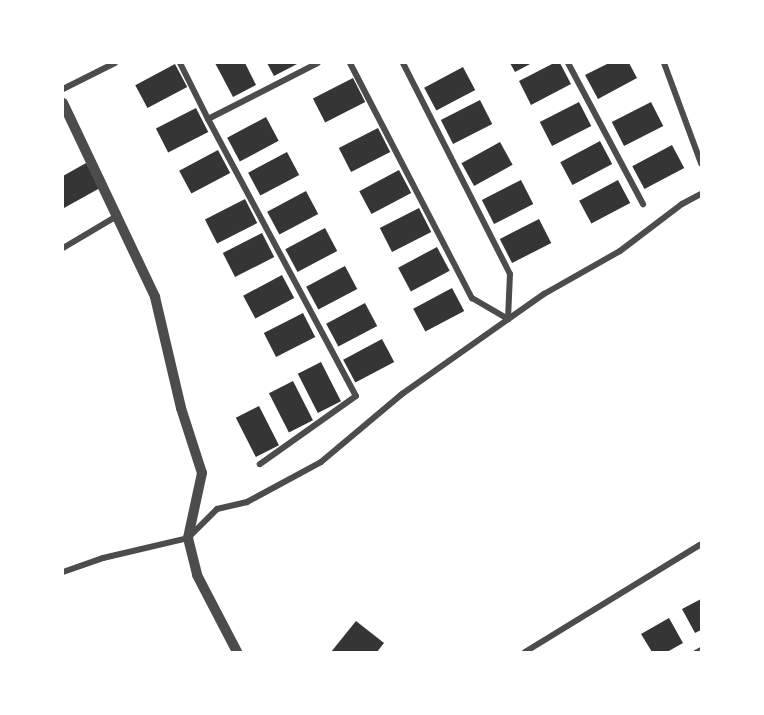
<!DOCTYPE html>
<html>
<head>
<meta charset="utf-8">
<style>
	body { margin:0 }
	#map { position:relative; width:764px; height:715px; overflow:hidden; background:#fff; font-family:"Nunito Sans",sans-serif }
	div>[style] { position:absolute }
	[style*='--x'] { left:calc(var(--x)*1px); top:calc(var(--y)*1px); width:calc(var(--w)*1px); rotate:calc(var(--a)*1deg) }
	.building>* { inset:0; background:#353535; transform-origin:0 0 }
	.service>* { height:4.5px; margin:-2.25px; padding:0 2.25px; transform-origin:2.25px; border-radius:2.25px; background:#4c4c4c }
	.minor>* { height:6px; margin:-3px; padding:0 3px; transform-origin:3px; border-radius:3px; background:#4c4c4c }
	.tertiary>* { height:10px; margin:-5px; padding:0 5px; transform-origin:5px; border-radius:5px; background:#4c4c4c }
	span { translate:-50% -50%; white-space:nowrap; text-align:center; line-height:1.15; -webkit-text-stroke:5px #fff; paint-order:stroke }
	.frame { position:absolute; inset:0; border:64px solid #fff; pointer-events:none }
</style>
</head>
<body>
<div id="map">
	<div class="building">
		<i style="clip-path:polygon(215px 63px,245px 63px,256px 85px,233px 97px)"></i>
		<i style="clip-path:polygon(267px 63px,299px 63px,274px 76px)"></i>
		<i style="clip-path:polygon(510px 63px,532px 63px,515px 72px)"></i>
		<i style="clip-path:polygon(554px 63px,560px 63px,571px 84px,531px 105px,519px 81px)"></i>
		<i style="clip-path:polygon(609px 63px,629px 63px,637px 78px,598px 99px,585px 75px)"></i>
		<i style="left:175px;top:64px;width:26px;height:45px;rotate:62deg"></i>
		<i style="left:463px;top:67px;width:26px;height:44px;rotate:62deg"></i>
		<i style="left:353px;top:78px;width:27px;height:45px;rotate:63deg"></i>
		<i style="left:480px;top:100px;width:27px;height:44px;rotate:63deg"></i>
		<i style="left:579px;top:102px;width:27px;height:44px;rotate:63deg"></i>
		<i style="left:651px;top:102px;width:27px;height:44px;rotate:63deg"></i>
		<i style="left:196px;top:108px;width:27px;height:45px;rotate:63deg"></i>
		<i style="left:266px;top:117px;width:27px;height:44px;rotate:62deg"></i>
		<i style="left:378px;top:128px;width:27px;height:44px;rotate:63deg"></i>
		<i style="left:600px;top:141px;width:26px;height:45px;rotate:62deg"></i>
		<i style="left:500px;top:142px;width:26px;height:44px;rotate:61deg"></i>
		<i style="left:672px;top:145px;width:26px;height:45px;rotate:62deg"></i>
		<i style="left:218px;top:150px;width:26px;height:44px;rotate:62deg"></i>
		<i style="left:287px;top:152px;width:26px;height:44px;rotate:62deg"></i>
		<i style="clip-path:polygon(86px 163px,100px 188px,64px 208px,63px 176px)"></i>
		<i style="left:399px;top:170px;width:26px;height:45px;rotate:62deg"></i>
		<i style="left:521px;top:180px;width:27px;height:44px;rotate:63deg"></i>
		<i style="left:618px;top:180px;width:26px;height:44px;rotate:62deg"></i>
		<i style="left:306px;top:191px;width:26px;height:44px;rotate:62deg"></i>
		<i style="left:245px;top:199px;width:27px;height:45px;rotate:63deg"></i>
		<i style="left:419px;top:208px;width:27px;height:44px;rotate:63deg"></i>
		<i style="left:539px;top:219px;width:27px;height:44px;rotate:63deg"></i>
		<i style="left:325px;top:228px;width:26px;height:45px;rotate:62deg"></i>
		<i style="left:262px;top:233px;width:27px;height:44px;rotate:63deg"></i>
		<i style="left:437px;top:247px;width:27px;height:44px;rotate:62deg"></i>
		<i style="left:345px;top:266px;width:26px;height:44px;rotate:62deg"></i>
		<i style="left:282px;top:275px;width:26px;height:44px;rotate:62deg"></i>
		<i style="left:452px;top:288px;width:26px;height:44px;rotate:62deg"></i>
		<i style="left:365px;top:303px;width:26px;height:44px;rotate:62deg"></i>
		<i style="left:303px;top:313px;width:27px;height:44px;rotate:63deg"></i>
		<i style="left:382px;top:339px;width:26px;height:44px;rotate:62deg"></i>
		<i style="left:321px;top:362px;width:44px;height:26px;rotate:63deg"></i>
		<i style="left:293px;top:381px;width:44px;height:27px;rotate:63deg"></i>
		<i style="left:259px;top:406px;width:44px;height:26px;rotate:63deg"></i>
		<i style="clip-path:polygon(701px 599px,701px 630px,695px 633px,682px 609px)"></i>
		<i style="clip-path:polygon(669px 618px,683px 643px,667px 652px,652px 652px,641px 634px)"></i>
		<i style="clip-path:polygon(356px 621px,384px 643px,377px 652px,331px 652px)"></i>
	</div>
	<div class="service">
		<i style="--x:695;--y:652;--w:7;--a:-27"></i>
	</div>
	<div class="minor">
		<i style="--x:180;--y:63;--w:63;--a:63.4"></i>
		<i style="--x:208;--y:119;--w:123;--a:-27"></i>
		<i style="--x:350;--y:63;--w:265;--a:62.6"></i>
		<i style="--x:472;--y:298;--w:42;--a:30.3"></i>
		<i style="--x:508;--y:319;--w:45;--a:-87.5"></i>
		<i style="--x:510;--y:274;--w:237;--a:-116.9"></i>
		<i style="--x:568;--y:63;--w:160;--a:62"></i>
		<i style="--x:664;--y:63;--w:107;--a:69.7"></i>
		<i style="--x:63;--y:89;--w:58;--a:-26.6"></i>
		<i style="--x:208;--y:119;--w:314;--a:61.9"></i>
		<i style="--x:356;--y:396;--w:118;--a:144.7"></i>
		<i style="--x:63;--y:248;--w:63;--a:-30.7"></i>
		<i style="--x:63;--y:572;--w:42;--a:-19.3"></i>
		<i style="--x:103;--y:558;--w:87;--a:-13.2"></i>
		<i style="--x:188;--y:538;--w:41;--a:-45"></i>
		<i style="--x:217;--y:509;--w:31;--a:-13"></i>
		<i style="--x:247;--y:502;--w:84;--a:-28.4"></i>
		<i style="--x:321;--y:462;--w:106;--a:-40"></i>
		<i style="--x:402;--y:394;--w:174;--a:-35.2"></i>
		<i style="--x:544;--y:294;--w:87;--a:-29.5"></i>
		<i style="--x:620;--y:251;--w:78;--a:-37.2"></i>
		<i style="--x:682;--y:204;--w:21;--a:-28"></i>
		<i style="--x:525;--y:652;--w:206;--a:-31.5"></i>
	</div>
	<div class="tertiary">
		<i style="--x:63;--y:103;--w:215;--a:64.6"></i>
		<i style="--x:155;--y:297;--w:114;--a:76.8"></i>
		<i style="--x:181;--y:408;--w:68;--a:72.1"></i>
		<i style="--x:202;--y:473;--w:66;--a:102.2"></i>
		<i style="--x:188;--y:538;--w:38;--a:76"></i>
		<i style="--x:197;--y:575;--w:87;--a:62.5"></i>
	</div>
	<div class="frame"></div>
</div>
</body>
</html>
